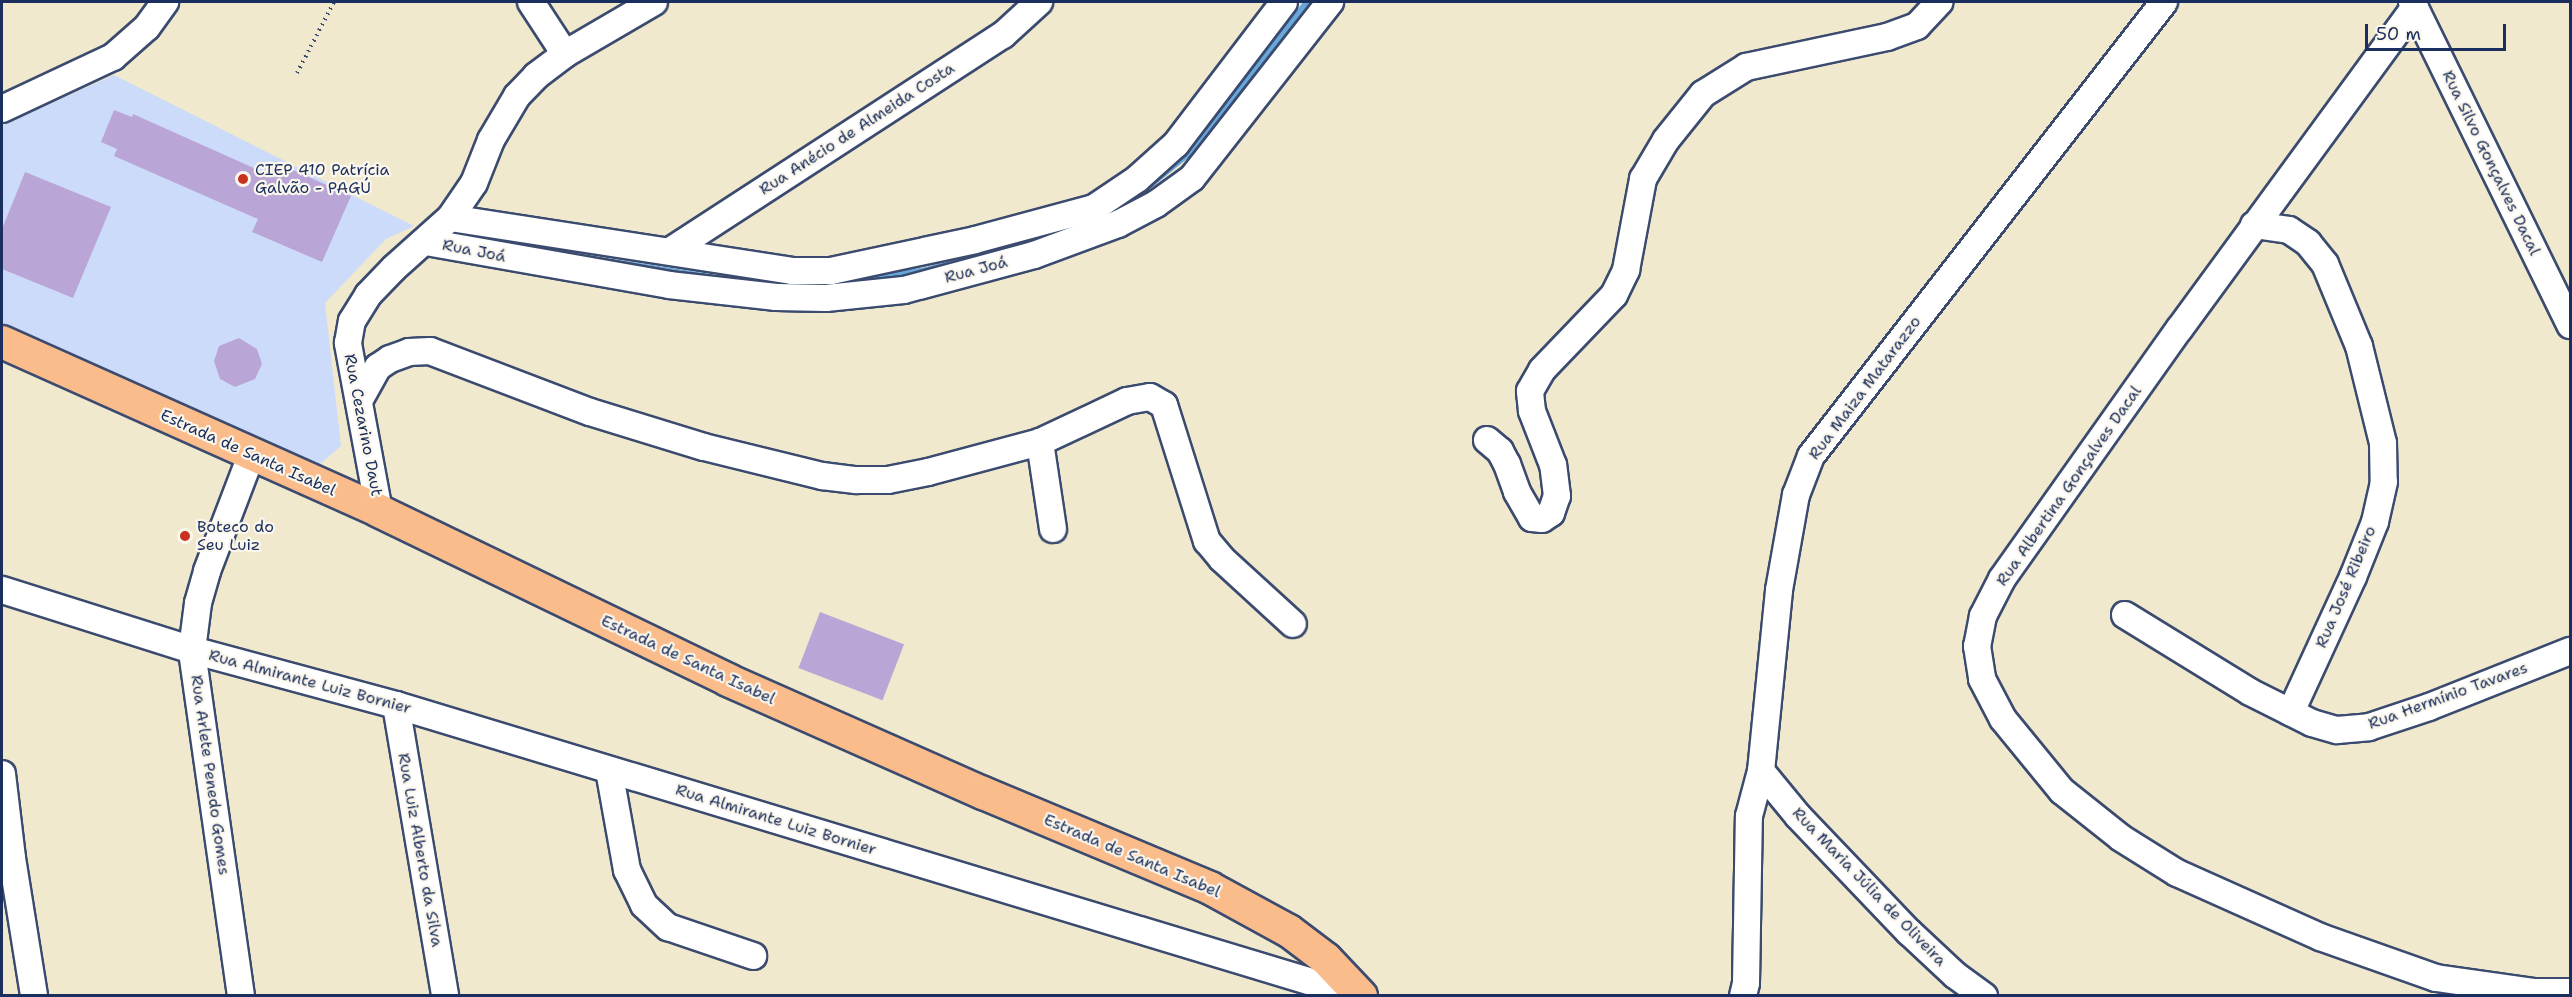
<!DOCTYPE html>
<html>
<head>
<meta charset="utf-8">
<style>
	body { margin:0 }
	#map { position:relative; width:2572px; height:997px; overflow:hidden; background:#f0e9cd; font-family:"Shantell Sans",sans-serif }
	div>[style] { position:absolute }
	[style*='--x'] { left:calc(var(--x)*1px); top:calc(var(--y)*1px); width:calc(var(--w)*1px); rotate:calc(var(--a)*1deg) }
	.built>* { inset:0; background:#cddbfa }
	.stream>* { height:6px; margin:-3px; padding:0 3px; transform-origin:3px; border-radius:3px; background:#67a7da }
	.building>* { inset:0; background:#b9a6d7; transform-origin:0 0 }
	.path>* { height:4px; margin-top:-2px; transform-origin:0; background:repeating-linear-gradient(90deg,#3b4b6f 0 1.5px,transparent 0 6px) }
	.roads { filter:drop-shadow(2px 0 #3b4b6f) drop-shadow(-2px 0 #3b4b6f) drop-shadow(0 2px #3b4b6f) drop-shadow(0 -2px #3b4b6f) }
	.minor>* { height:26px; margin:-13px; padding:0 13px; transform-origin:13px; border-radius:13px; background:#fff }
	.major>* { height:32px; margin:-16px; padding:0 16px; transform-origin:16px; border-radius:16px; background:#fabc8b }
	.dots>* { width:16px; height:16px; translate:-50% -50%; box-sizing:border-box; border:3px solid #fbf7ec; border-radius:50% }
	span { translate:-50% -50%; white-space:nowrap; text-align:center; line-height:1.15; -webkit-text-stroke:4.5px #fbf7ec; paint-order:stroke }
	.street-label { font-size:16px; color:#1b2f5e }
	.poi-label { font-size:16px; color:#1b2f5e }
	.left { translate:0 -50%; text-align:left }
	.frame { position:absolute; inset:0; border:3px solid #1b2f5e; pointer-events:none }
	.scale { position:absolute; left:2365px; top:24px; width:141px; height:27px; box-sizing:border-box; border:3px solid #1b2f5e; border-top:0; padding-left:8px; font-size:18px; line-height:21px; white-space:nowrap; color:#1b2f5e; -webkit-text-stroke:4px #fbf7ec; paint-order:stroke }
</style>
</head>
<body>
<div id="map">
	<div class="built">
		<i style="clip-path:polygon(114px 75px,414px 226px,386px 239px,325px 303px,341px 446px,319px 465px,299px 467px,2px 325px,2px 125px)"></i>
	</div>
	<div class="stream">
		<i style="--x:1103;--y:216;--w:33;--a:-29"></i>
		<i style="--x:1132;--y:200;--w:71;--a:-39.3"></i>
		<i style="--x:1187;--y:155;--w:194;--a:-51.9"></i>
		<i style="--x:587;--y:258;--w:125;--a:8.7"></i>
		<i style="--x:813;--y:286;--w:115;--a:-8"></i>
		<i style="--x:927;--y:270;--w:133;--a:-15.7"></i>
	</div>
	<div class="building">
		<i style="clip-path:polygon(114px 110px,132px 117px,133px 114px,276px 178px,282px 165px,351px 196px,322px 262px,252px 232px,258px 219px,114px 156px,117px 149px,101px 142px)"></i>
		<i style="clip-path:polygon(25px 172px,111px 207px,73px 298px,2px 269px,2px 229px)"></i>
		<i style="clip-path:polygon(239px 338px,257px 349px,262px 364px,255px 379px,235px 387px,220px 379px,214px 361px,219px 346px)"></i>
		<i style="left:820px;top:612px;width:90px;height:60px;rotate:21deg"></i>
	</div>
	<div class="path">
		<i style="--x:297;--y:73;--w:80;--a:-62.5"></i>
	</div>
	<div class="roads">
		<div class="minor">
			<i style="--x:531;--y:2;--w:62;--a:56.8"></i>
			<i style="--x:2412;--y:2;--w:360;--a:63.9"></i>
			<i style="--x:2415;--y:7;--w:399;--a:126.2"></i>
			<i style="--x:2179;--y:329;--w:306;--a:125.3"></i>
			<i style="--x:2002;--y:579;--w:42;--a:117.2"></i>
			<i style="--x:1983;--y:616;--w:31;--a:101"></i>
			<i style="--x:1977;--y:646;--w:33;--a:81"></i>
			<i style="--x:1982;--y:679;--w:45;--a:62.3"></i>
			<i style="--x:2003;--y:719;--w:93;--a:50.7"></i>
			<i style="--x:2062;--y:791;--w:75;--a:38.5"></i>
			<i style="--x:2121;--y:838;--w:66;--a:32"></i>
			<i style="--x:2177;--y:873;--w:157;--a:24.1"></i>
			<i style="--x:2320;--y:937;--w:123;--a:19.5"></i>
			<i style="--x:2436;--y:978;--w:98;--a:8.2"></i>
			<i style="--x:2533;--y:992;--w:37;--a:0"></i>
			<i style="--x:2;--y:109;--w:123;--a:-25.1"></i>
			<i style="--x:113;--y:57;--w:45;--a:-41.4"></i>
			<i style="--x:147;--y:27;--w:31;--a:-54"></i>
			<i style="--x:450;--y:218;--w:346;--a:8.8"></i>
			<i style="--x:792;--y:271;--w:39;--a:0"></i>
			<i style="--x:831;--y:271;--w:147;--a:-12.1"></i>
			<i style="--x:975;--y:240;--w:123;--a:-15.1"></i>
			<i style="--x:1094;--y:208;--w:52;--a:-34"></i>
			<i style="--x:1137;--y:179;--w:52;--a:-41.9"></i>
			<i style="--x:1176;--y:144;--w:178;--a:-52.7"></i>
			<i style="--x:2254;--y:225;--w:35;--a:8"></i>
			<i style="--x:2289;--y:230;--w:23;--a:34"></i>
			<i style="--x:2308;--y:243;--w:27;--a:51"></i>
			<i style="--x:2325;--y:264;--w:89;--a:67.5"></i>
			<i style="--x:2359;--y:346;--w:100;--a:76.1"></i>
			<i style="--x:2383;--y:443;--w:39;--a:89"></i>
			<i style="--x:2384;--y:482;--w:41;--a:102.7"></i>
			<i style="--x:2375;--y:522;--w:59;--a:111.8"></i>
			<i style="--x:2353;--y:577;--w:149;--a:114.7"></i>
			<i style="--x:426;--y:242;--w:247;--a:10"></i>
			<i style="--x:669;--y:285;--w:108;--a:6.4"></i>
			<i style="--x:776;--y:297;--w:50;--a:1.1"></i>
			<i style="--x:826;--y:298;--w:78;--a:-5.9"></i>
			<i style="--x:904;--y:290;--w:135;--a:-15.1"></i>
			<i style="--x:1034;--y:255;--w:90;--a:-20.3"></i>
			<i style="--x:1118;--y:224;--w:43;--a:-27.8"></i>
			<i style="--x:1156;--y:204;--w:44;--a:-35.8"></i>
			<i style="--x:1192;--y:178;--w:224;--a:-51.9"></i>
			<i style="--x:670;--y:251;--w:397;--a:-33"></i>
			<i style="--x:1003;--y:35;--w:49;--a:-42.5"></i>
			<i style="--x:359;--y:401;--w:39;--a:-61"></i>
			<i style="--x:378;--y:367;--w:14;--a:-34"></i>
			<i style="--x:390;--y:359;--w:20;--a:-20"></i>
			<i style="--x:409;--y:352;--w:21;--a:-3"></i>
			<i style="--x:430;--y:351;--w:171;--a:20.9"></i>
			<i style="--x:590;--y:412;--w:119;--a:17.1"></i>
			<i style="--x:704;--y:447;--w:122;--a:13.8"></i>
			<i style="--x:822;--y:476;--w:34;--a:7"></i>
			<i style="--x:856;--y:480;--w:32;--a:0"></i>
			<i style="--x:888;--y:480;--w:41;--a:-11.3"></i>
			<i style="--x:928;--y:472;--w:116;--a:-15"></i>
			<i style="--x:1040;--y:442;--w:96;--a:-25.2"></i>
			<i style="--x:1127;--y:401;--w:23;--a:-10"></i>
			<i style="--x:1150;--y:397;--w:16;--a:30"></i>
			<i style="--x:1164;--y:405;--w:143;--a:72.5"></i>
			<i style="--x:1207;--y:541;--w:23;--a:50"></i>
			<i style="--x:1222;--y:559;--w:96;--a:42.5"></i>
			<i style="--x:1487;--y:440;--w:17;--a:40"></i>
			<i style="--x:1500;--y:451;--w:15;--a:62"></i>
			<i style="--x:1507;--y:464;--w:30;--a:70"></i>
			<i style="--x:1517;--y:492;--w:30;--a:60"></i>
			<i style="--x:1532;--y:518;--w:10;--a:6"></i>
			<i style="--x:1542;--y:519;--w:11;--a:-34"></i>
			<i style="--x:1551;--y:513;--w:18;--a:-71"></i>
			<i style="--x:1557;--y:496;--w:31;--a:-97"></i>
			<i style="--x:1553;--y:465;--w:58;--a:-111.3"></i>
			<i style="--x:1532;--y:411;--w:20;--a:-96"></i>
			<i style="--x:1530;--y:391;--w:24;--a:-60"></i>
			<i style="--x:1542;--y:370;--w:104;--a:-46.2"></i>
			<i style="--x:1614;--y:295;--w:28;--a:-64"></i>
			<i style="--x:1626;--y:270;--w:93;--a:-79.4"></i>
			<i style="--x:1643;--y:179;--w:45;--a:-59.5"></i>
			<i style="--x:1666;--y:140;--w:59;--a:-51.2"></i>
			<i style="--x:1703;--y:94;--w:51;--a:-32.1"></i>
			<i style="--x:1746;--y:67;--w:144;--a:-12"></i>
			<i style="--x:1887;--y:37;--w:32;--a:-20"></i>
			<i style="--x:1917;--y:26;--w:33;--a:-47"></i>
			<i style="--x:1040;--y:442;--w:88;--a:81.5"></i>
			<i style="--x:379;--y:511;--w:171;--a:-100.5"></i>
			<i style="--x:348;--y:343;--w:22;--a:-80"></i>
			<i style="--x:352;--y:321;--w:31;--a:-58"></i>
			<i style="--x:368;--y:295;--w:37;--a:-46"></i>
			<i style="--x:394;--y:268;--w:75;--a:-41.8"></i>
			<i style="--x:450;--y:218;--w:42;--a:-55.6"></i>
			<i style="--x:474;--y:183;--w:46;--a:-68.4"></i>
			<i style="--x:491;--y:140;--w:51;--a:-59.4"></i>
			<i style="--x:517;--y:96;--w:28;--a:-46"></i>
			<i style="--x:536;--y:76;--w:36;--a:-37"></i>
			<i style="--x:565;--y:54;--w:103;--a:-30.3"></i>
			<i style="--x:2;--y:590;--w:199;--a:17.5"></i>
			<i style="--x:192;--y:650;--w:211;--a:15.1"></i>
			<i style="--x:396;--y:705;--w:1005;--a:16.83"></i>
			<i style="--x:2125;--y:615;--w:147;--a:31.6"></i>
			<i style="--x:2250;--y:692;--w:69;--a:26.6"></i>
			<i style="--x:2312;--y:723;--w:26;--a:16"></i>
			<i style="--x:2337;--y:730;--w:32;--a:-5"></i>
			<i style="--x:2369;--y:727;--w:63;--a:-18.4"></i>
			<i style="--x:2429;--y:707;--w:152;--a:-21.7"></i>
			<i style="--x:396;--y:705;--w:295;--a:80.4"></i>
			<i style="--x:609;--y:770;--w:102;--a:79.8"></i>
			<i style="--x:627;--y:870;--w:39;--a:64"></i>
			<i style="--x:644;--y:905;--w:33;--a:43"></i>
			<i style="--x:668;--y:927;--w:90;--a:18.8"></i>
			<i style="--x:1761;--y:771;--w:58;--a:50.6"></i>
			<i style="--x:1798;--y:816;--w:161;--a:46.3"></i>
			<i style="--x:1909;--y:932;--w:63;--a:43.1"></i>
			<i style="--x:1955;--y:975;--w:36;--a:36"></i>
			<i style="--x:2;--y:774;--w:85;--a:83.2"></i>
			<i style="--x:12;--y:858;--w:140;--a:80.9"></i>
			<i style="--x:241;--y:996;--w:349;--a:-98.1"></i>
			<i style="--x:192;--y:650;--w:47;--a:-82.7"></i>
			<i style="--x:198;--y:603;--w:33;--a:-74"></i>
			<i style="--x:207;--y:571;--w:123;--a:-69.1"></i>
			<i style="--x:1743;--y:996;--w:13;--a:-77"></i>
			<i style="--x:1746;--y:983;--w:167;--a:-89"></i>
			<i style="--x:1749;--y:816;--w:47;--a:-75.1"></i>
			<i style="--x:1761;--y:771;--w:182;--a:-84.3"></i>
			<i style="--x:1779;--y:590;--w:97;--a:-79.9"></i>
			<i style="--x:1796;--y:495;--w:42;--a:-69"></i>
			<i style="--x:1811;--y:456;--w:575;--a:-52.13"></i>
		</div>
		<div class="major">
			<i style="--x:2;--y:342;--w:413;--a:24.1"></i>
			<i style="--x:379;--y:511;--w:388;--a:25.8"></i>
			<i style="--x:728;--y:680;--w:279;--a:23.9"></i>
			<i style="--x:983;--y:793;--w:246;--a:22.7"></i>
			<i style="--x:1210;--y:888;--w:90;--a:28.6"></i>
			<i style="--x:1289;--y:931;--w:46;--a:37.1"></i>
			<i style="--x:1326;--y:959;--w:51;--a:46.6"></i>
		</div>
	</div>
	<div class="dots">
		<i style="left:243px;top:179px;background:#c8321e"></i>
		<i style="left:185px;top:536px;background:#c8321e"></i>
	</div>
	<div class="street-label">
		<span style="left:857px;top:129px;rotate:-33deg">Rua Anécio de Almeida Costa</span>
		<span style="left:2491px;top:163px;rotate:64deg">Rua Silvo Gonçalves Dacal</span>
		<span style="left:474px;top:251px;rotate:11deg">Rua Joá</span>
		<span style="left:976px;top:270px;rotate:-15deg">Rua Joá</span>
		<span style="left:1865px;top:388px;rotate:-53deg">Rua Maiza Matarazzo</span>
		<span style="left:363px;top:425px;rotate:79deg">Rua Cezarino Daut</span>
		<span style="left:248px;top:453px;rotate:24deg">Estrada de Santa Isabel</span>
		<span style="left:2069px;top:486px;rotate:-55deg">Rua Albertina Gonçalves Dacal</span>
		<span style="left:2346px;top:587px;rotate:-67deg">Rua José Ribeiro</span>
		<span style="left:688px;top:660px;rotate:25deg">Estrada de Santa Isabel</span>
		<span style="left:310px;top:682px;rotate:15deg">Rua Almirante Luiz Bornier</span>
		<span style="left:2448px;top:696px;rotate:-20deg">Rua Hermínio Tavares</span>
		<span style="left:210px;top:775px;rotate:82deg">Rua Arlete Penedo Gomes</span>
		<span style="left:776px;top:820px;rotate:17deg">Rua Almirante Luiz Bornier</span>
		<span style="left:420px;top:850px;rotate:80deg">Rua Luiz Alberto da Silva</span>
		<span style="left:1132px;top:856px;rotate:23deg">Estrada de Santa Isabel</span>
		<span style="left:1869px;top:887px;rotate:46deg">Rua Maria Júlia de Oliveira</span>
	</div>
	<div class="poi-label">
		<span class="left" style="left:255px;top:179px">CIEP 410 Patrícia<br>Galvão - PAGÚ</span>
		<span class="left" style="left:197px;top:536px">Boteco do<br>Seu Luiz</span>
	</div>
	<div class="frame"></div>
	<div class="scale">50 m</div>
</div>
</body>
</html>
